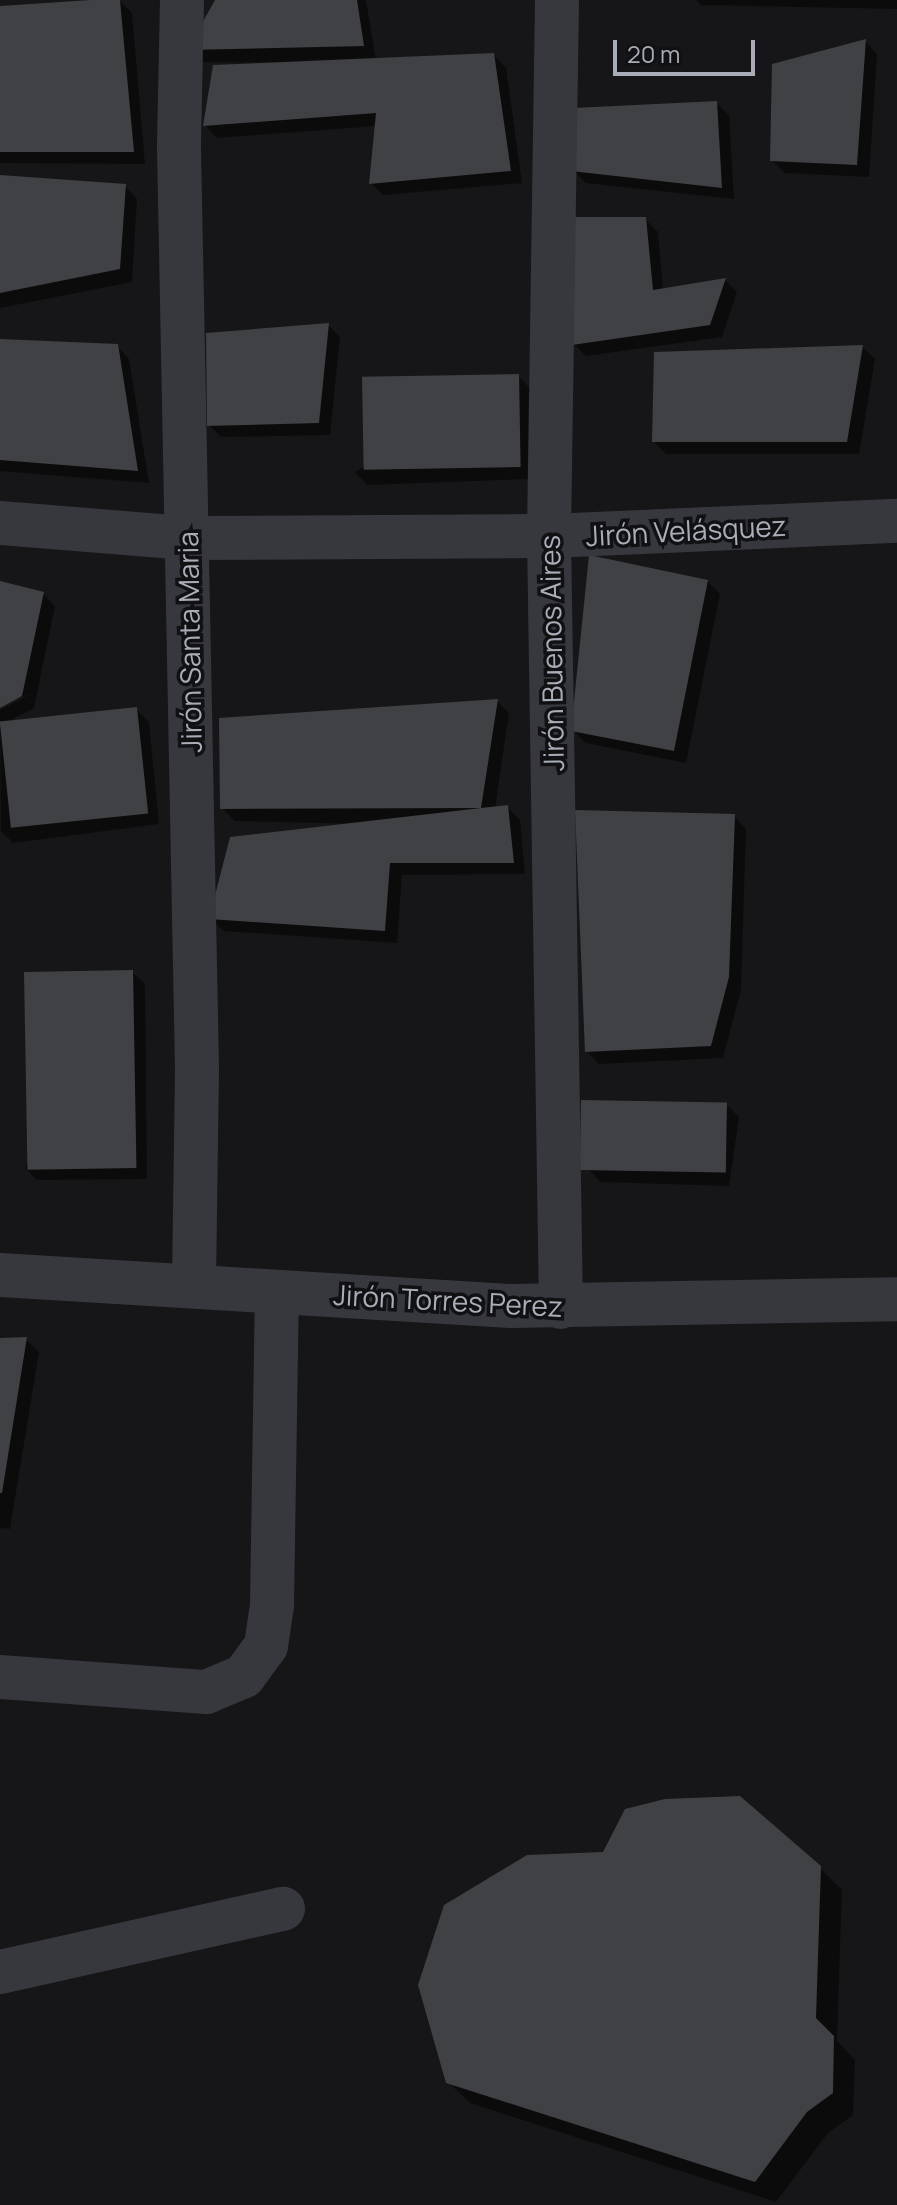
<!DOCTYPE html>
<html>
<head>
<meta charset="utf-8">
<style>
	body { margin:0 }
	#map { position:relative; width:897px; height:2205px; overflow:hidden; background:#161618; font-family:Manrope,sans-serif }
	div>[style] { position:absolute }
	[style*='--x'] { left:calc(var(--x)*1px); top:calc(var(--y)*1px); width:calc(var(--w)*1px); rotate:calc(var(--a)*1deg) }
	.shadow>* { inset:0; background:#0007 }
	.building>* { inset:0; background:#404145; transform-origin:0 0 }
	.minor>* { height:44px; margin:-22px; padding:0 22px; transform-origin:22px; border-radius:22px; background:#37383d }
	span { translate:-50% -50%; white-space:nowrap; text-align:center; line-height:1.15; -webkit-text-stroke:7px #111113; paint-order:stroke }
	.street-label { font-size:28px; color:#a8adb8 }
	.scale { position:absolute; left:613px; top:40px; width:142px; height:36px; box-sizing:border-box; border:4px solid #a8adb8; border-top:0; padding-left:10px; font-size:24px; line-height:28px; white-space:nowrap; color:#a8adb8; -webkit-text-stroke:6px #111113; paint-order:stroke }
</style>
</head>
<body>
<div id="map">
	<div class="shadow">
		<i style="clip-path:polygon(119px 0,132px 13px,145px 164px,0 163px,0 8px)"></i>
		<i style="clip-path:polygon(218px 0,366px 0,376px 60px,493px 55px,506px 67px,522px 183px,383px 195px,371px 183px,376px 126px,217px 138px,205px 125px,303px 63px,201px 62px,189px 50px)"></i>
		<i style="clip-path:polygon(696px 0,897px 0,897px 9px,701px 5px)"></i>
		<i style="clip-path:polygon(865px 41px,877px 54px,869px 177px,784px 173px,772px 160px)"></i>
		<i style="clip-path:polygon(716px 103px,729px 115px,734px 199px,586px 183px,573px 170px)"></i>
		<i style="clip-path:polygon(0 177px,125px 186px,137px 199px,132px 282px,0 308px)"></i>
		<i style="clip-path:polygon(645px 219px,658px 232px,663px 290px,725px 280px,737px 292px,722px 337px,586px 356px,574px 344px)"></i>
		<i style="clip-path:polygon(328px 325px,340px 337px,330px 435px,221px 437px,209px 425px)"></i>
		<i style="clip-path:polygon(117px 346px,129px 359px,149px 483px,0 471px,0 348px)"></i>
		<i style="clip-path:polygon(862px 347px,875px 359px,859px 454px,666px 454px,654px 442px)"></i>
		<i style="clip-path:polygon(518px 376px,531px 389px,531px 479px,367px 485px,355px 472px)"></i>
		<i style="clip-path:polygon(707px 581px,720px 594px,686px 763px,586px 743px,573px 730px)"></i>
		<i style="clip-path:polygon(0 583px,43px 594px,55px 606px,34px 708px,9px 721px,136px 709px,149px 722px,159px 824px,13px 843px,1px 831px,0 710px,32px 693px,0 705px)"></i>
		<i style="clip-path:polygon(497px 701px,509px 713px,495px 809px,507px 807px,520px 820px,525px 874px,402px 875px,397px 943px,224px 931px,211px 919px,365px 824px,235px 821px,222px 808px)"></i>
		<i style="clip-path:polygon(734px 816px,746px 829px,741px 990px,723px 1058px,599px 1064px,587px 1051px)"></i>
		<i style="clip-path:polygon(132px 972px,145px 984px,147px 1179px,37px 1180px,25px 1168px)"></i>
		<i style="clip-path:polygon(726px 1104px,739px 1117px,729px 1186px,601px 1182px,588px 1169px)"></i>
		<i style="clip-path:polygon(26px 1339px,39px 1352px,10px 1529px,0 1528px,0 1340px)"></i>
		<i style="clip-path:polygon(820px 1868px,842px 1890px,837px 2041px,855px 2060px,853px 2115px,828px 2133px,776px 2202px,470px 2103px,448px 2082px)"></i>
	</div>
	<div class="building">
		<i style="clip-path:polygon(91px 0,120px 0,134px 152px,0 152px,0 6px)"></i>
		<i style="clip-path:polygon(215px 0,357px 0,364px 46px,187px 50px)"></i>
		<i style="clip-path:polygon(866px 39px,857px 165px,770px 161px,772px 64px)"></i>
		<i style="clip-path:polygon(494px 53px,511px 171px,369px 184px,376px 113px,203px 126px,213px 65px)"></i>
		<i style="clip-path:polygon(717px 101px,722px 188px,571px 171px,574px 108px)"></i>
		<i style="clip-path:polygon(0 175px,126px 184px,120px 269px,0 293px)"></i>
		<i style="clip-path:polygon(568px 217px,646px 217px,653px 290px,726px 278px,710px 325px,572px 345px)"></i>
		<i style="clip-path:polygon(329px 323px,319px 423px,207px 426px,206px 333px)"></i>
		<i style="clip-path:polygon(0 339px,118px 344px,138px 471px,0 460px)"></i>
		<i style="clip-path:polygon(863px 345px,847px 442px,652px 442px,654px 352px)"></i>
		<i style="left:519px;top:374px;width:93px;height:157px;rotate:89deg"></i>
		<i style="clip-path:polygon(589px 555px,708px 580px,674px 751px,571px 731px)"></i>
		<i style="clip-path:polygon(0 581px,44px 592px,22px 696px,0 708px)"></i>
		<i style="clip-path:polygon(498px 699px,481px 808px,508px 805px,514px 863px,390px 863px,385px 931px,209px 919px,230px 837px,481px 808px,220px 809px,219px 718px)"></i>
		<i style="left:137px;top:707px;width:107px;height:138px;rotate:84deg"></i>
		<i style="clip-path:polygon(575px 810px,735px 814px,729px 977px,711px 1046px,585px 1052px)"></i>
		<i style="left:133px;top:970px;width:198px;height:109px;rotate:89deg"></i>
		<i style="left:581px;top:1100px;width:146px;height:70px;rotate:1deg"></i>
		<i style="clip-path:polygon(27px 1337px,2px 1493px,0 1493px,0 1338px)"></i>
		<i style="clip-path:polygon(740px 1796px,821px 1866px,816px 2018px,834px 2036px,833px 2093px,807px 2112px,755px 2182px,446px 2083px,418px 1985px,444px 1905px,527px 1855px,603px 1852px,625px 1809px,665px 1799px)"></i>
	</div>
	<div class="minor">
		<i style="--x:182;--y:0;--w:148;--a:91.2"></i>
		<i style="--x:179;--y:148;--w:921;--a:88.88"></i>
		<i style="--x:197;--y:1069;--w:215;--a:90.8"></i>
		<i style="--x:557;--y:0;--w:536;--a:90.86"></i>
		<i style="--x:549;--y:536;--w:771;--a:89.11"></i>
		<i style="--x:0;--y:523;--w:188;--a:4.6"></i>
		<i style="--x:187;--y:538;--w:362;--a:-0.3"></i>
		<i style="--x:549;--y:536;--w:348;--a:-2.5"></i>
		<i style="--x:0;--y:1275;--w:512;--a:3.47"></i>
		<i style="--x:511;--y:1306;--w:386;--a:-1"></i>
		<i style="--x:0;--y:1677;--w:207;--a:4.2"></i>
		<i style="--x:206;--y:1692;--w:41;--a:-22.8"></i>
		<i style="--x:244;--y:1676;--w:37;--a:-54"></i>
		<i style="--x:266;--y:1646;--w:41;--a:-81.7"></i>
		<i style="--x:272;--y:1605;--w:313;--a:-89.1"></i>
		<i style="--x:0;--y:1972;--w:290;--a:-12.6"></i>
	</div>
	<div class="street-label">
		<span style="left:686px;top:530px;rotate:-3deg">Jirón Velásquez</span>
		<span style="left:189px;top:642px;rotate:-91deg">Jirón Santa Maria</span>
		<span style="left:551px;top:653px;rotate:-91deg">Jirón Buenos Aires</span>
		<span style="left:448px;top:1300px;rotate:3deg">Jirón Torres Perez</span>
	</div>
	<div class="scale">20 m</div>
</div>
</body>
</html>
